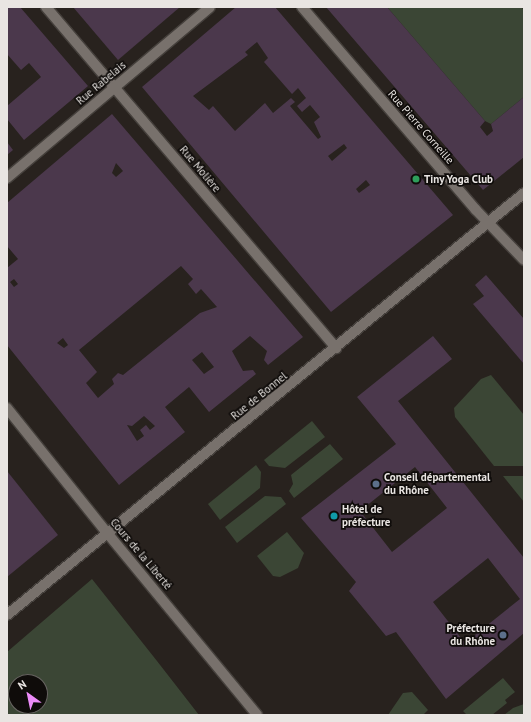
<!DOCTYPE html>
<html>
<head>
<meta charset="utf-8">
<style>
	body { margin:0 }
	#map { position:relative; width:531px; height:722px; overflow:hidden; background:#28221e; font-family:"PT Sans",sans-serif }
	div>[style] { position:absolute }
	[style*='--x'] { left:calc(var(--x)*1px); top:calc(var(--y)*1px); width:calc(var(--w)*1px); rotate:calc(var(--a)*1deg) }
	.green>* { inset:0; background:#3b4635 }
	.building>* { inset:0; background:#4b384c }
	.roads { filter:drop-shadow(1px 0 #45403c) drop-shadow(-1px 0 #45403c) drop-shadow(0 1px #45403c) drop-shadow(0 -1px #45403c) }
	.minor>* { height:10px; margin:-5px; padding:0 5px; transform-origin:5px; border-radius:5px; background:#78716c }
	.tertiary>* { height:10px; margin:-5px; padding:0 5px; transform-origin:5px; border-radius:5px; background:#78716c }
	.secondary>* { height:10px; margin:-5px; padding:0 5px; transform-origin:5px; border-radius:5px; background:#78716c }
	.dots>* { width:11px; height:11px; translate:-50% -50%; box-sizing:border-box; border:2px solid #0f0c0a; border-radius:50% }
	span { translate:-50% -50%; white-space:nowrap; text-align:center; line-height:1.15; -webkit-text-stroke:3.5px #0f0c0a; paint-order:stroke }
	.street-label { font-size:11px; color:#e9e5e2 }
	.poi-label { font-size:11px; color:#e9e5e2; font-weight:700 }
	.left { translate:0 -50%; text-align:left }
	.right { translate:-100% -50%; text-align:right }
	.frame { position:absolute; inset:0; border:8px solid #e9e5e2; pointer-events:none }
	.north { position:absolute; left:8px; top:674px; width:40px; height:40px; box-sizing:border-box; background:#0f0c0a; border:1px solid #666360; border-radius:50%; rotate:327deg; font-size:11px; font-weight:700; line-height:16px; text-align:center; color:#e9e5e2 }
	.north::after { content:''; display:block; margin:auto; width:14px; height:18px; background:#ed8cf9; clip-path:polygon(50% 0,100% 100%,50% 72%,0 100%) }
</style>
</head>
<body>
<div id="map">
	<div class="green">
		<i style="clip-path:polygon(387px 7px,521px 7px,524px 10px,524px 97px,491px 124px,485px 121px)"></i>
		<i style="clip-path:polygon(491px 375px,524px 415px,524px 466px,494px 466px,455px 417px,454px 408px,481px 379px)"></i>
		<i style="clip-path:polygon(312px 421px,325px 437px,285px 468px,269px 466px,264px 460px)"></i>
		<i style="clip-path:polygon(330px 444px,343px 459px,294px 498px,289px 491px,293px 484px,291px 475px)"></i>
		<i style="clip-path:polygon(256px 465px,261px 472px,260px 488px,220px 520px,208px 504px)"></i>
		<i style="clip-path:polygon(503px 476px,524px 476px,524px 502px)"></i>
		<i style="clip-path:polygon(265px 496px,281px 497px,286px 504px,237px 543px,225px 527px)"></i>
		<i style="clip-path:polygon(287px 532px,304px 553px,298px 568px,280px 577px,273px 576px,257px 556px)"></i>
		<i style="clip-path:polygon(evenodd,92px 579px,157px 661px,199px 715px,7px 715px,7px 652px,92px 579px,16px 682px,40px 682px,40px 706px,16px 706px,16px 682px)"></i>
		<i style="clip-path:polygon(503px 678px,515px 692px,505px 700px,507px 703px,492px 715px,467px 715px,463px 711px)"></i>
		<i style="clip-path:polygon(412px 692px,428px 710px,423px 715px,388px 715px,403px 693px)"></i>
		<i style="clip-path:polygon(524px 704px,524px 715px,504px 715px,513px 708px)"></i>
	</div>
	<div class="building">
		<i style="clip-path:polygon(7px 7px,20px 7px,88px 86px,24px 140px,7px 119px,7px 106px,41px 77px,29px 63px,21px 70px,7px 54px)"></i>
		<i style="clip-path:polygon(73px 7px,180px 7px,118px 60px)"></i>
		<i style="clip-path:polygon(evenodd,236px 7px,275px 7px,453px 215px,331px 312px,142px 87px,236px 7px,257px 42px,268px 58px,264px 62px,292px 94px,298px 88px,306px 98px,297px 106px,302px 112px,310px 105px,320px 117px,314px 122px,321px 137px,318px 139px,290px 106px,295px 102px,291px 98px,273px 113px,265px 103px,235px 131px,213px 106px,209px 110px,193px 96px,248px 55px,245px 52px,257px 42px,236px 7px,344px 144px,347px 148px,332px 161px,328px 156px,344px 144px,236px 7px,366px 180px,370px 185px,359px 193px,356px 189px,366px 180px)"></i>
		<i style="clip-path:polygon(326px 7px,387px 7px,485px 121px,480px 127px,487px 136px,493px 131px,491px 124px,524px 97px,524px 157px,483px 190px)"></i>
		<i style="clip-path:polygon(evenodd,112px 114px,303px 337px,268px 365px,264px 360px,267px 351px,250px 336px,232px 351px,243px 371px,253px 370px,256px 374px,209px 412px,189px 387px,165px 407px,185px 432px,119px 485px,7px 345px,7px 268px,18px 259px,7px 246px,7px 203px,112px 114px,116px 163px,123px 171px,116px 177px,112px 173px,116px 163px,112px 114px,181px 266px,193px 279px,188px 284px,196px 294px,201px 289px,217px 307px,200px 313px,123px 375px,118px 373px,112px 379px,114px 384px,98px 398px,86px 383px,97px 372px,79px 350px,181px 266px,112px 114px,14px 279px,18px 284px,14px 287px,10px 282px,14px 279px,112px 114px,63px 338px,68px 345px,64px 348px,57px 343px,63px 338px,112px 114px,202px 352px,214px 367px,204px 374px,192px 360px,202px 352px,112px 114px,144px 416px,155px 426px,150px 430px,146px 425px,140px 430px,144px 436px,137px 441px,127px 425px,132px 426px,144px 416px)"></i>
		<i style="clip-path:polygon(7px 142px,13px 150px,7px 155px)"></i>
		<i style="clip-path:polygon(486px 275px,524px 319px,524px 364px,473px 304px,484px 296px,475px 285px)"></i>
		<i style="clip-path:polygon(evenodd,433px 336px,452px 359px,398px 401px,524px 558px,524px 633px,446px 699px,396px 632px,386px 636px,349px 591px,356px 582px,301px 518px,396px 444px,357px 397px,433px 336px,415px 467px,447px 508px,392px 552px,360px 511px,415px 467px,433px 336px,488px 558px,520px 599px,465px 643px,433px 602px,488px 558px)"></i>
		<i style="clip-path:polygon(7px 471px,58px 535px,7px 577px)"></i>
	</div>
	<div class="roads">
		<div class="minor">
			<i style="--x:46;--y:7;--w:448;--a:49.6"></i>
			<i style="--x:302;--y:7;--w:267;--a:49.4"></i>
			<i style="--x:476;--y:210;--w:69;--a:46.2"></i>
			<i style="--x:7;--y:178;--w:265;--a:-40.1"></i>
			<i style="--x:7;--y:408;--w:161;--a:51.3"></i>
		</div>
		<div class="tertiary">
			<i style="--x:108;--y:534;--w:234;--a:50.5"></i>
		</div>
		<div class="secondary">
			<i style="--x:7;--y:615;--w:667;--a:-39.22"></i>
		</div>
	</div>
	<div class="dots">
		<i style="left:416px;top:179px;background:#2e9e5b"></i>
		<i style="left:376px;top:484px;background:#5c6f8a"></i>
		<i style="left:334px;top:516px;background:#0f9aa8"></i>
		<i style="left:503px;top:635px;background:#5c6f8a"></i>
	</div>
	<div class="street-label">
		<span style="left:101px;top:83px;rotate:-40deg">Rue Rabelais</span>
		<span style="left:421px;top:127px;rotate:49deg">Rue Pierre Corneille</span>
		<span style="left:200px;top:169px;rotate:50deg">Rue Molière</span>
		<span style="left:259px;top:396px;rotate:-39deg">Rue de Bonnel</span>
		<span style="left:141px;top:554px;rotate:50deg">Cours de la Liberté</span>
	</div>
	<div class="poi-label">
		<span class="left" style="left:424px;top:179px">Tiny Yoga Club</span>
		<span class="left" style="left:384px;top:484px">Conseil départemental<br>du Rhône</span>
		<span class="left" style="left:342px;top:516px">Hôtel de<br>préfecture</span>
		<span class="right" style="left:495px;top:635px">Préfecture<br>du Rhône</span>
	</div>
	<div class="frame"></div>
	<div class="north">N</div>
</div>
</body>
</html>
